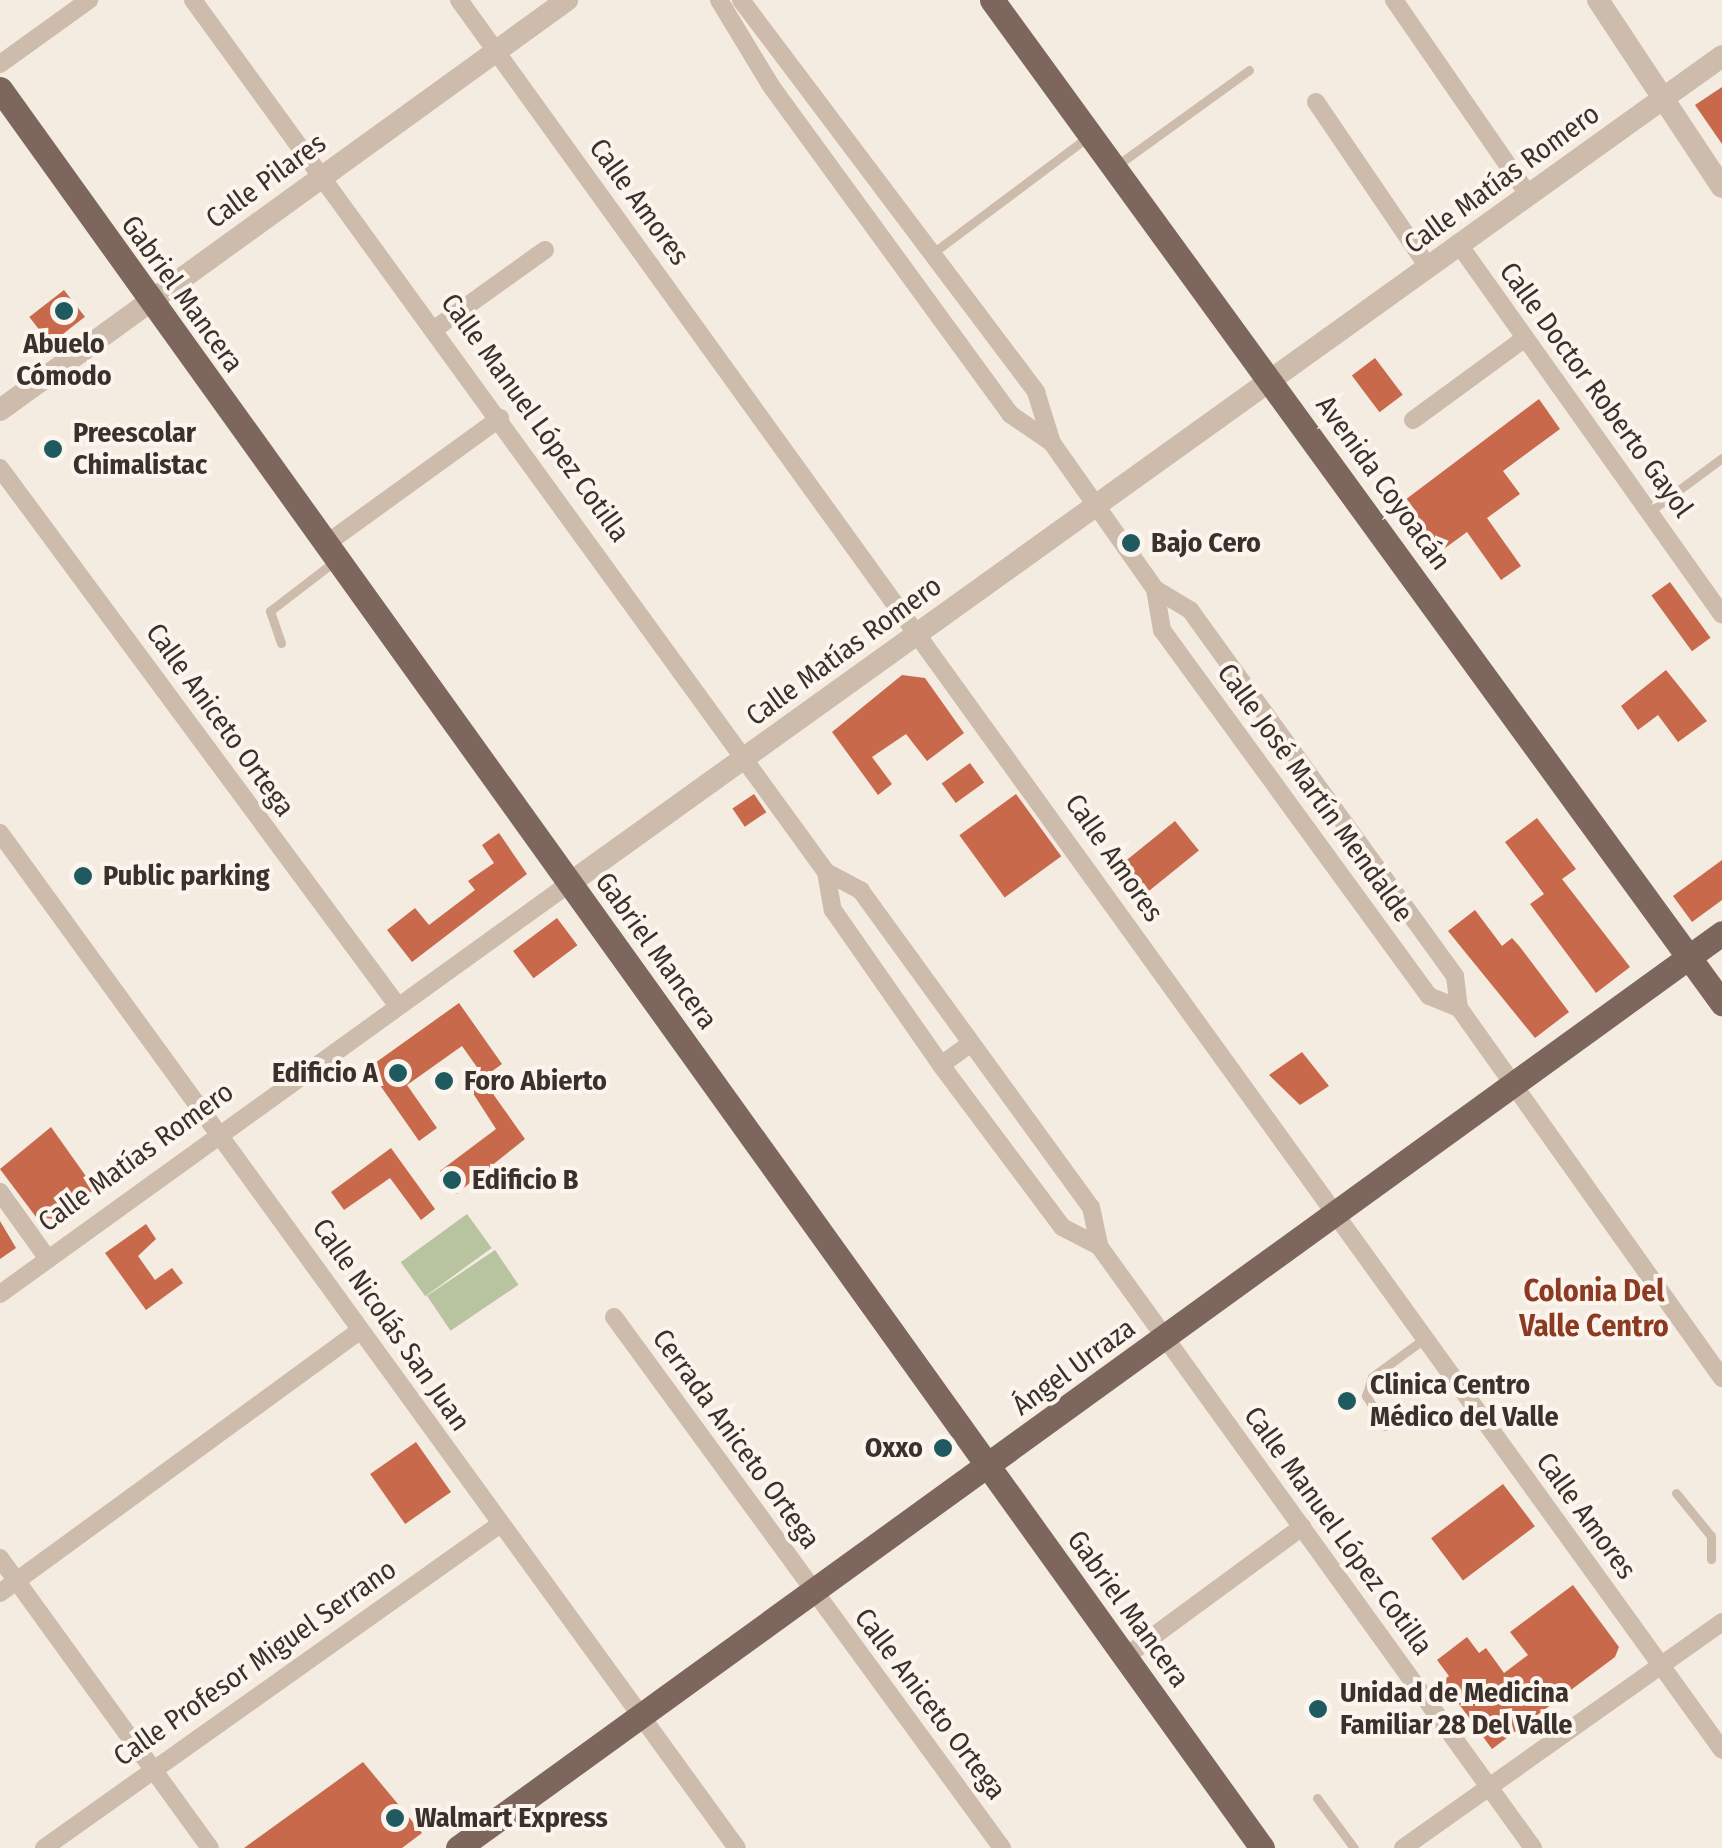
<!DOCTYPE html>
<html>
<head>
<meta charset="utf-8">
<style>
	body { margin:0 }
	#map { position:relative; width:1722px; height:1848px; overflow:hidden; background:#f4ebe1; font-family:"Fira Sans Condensed",sans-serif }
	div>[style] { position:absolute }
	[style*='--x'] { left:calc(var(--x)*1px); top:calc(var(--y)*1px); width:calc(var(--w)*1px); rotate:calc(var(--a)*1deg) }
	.green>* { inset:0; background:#b8c4a0; transform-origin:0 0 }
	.building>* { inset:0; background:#c8694b; transform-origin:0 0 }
	.service>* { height:9px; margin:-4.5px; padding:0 4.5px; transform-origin:4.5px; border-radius:4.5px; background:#cdbbac }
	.minor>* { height:18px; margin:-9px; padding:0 9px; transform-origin:9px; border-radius:9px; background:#cdbbac }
	.tertiary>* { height:22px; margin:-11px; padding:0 11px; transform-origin:11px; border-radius:11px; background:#cdbbac }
	.primary>* { height:25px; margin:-12.5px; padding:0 12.5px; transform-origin:12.5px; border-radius:12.5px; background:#7d675c }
	.dots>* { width:28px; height:28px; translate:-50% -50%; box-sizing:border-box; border:5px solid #fbf5ee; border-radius:50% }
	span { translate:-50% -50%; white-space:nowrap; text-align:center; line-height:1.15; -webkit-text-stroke:8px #fbf5ee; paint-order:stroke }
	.street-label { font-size:28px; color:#3b302b }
	.poi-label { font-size:28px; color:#3b302b; font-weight:700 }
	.left { translate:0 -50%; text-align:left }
	.right { translate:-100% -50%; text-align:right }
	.neighbourhood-label { font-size:30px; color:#8c3b22; font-weight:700 }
</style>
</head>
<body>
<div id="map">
	<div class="green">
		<i style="left:467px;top:1214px;width:42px;height:82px;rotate:54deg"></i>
		<i style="left:495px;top:1250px;width:42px;height:82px;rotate:56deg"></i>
	</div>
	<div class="building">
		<i style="clip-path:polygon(1722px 87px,1722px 144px,1695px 105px)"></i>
		<i style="left:64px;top:290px;width:34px;height:44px;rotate:52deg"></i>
		<i style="left:1375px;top:358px;width:46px;height:29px;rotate:53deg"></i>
		<i style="clip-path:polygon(1539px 399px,1560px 429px,1503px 471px,1520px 494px,1487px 518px,1521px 566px,1501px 580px,1467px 532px,1437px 554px,1401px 503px)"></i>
		<i style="left:1670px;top:582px;width:69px;height:23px;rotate:54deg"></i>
		<i style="clip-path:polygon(1666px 670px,1707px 721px,1678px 742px,1658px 715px,1638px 730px,1621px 706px)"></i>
		<i style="clip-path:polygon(902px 675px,925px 678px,964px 733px,927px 761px,906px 734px,872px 757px,892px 784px,878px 795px,832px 732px)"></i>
		<i style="left:970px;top:763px;width:24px;height:35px;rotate:54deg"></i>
		<i style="left:754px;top:794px;width:22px;height:26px;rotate:56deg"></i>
		<i style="left:1016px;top:794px;width:77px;height:70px;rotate:54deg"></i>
		<i style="clip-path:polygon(1537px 818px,1576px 869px,1562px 879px,1630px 967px,1596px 993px,1530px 904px,1544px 894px,1505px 842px)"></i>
		<i style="left:1175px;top:821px;width:38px;height:68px;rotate:51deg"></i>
		<i style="clip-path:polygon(499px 833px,527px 874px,412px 962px,387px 930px,415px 908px,429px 925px,475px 890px,468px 881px,494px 863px,482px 845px)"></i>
		<i style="clip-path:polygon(1722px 860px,1722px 900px,1692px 922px,1673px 896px)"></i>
		<i style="clip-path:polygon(1475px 910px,1502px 946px,1512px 938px,1520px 947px,1569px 1012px,1535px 1038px,1448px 931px)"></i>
		<i style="left:557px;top:918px;width:34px;height:55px;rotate:53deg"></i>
		<i style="clip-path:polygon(459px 1003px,502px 1064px,484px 1077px,462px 1046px,407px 1085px,437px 1128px,419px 1141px,368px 1068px)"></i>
		<i style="clip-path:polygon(1302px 1052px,1329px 1086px,1300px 1105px,1269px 1075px)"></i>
		<i style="clip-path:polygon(481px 1077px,525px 1139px,456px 1194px,440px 1171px,496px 1129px,469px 1087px)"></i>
		<i style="clip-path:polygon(51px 1127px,95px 1189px,54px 1219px,36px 1217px,0 1169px)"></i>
		<i style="clip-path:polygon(391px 1148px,435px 1209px,421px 1220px,390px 1178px,344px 1210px,331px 1192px)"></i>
		<i style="clip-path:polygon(0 1221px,16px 1248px,0 1259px)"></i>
		<i style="clip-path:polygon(146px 1224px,156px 1239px,138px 1256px,155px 1280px,172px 1268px,183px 1283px,146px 1310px,105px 1253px)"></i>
		<i style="left:416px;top:1442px;width:61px;height:56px;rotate:55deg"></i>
		<i style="left:1503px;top:1484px;width:53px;height:90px;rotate:53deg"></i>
		<i style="clip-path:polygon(1573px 1585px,1619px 1647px,1615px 1657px,1492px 1749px,1442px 1681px,1449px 1676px,1437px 1660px,1467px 1637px,1479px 1653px,1486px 1648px,1504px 1673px,1528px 1655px,1510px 1632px)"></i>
		<i style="clip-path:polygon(363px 1762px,422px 1833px,402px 1848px,244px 1848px)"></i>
	</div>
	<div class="service">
		<i style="--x:1116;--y:166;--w:164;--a:-35.8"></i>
		<i style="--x:934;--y:252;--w:192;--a:-36.8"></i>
		<i style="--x:1649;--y:512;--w:91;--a:-36.5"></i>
		<i style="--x:281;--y:643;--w:34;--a:-109"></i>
		<i style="--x:270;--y:611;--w:82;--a:-37.6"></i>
		<i style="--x:1385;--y:1426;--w:36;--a:-122"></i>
		<i style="--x:1366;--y:1396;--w:20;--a:-72"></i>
		<i style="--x:1372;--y:1377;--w:64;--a:-36.2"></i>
		<i style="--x:1676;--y:1493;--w:55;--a:50.9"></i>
		<i style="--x:1711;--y:1536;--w:23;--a:90"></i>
		<i style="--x:1317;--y:1798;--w:62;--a:53.5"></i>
	</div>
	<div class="minor">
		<i style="--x:193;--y:0;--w:1078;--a:54.02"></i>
		<i style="--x:826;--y:872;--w:39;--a:80"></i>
		<i style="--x:833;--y:910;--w:189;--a:55.1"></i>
		<i style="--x:941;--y:1065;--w:202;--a:53.2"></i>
		<i style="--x:1062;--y:1227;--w:42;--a:27.2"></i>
		<i style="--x:459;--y:0;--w:2158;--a:54.18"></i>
		<i style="--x:719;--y:0;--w:100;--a:58.8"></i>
		<i style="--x:771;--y:86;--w:406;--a:53.9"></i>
		<i style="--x:1010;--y:414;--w:51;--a:34.6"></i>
		<i style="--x:741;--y:0;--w:491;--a:53"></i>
		<i style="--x:1036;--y:392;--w:53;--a:72.6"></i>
		<i style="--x:1052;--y:443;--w:179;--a:54.8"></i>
		<i style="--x:1155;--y:589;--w:41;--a:31"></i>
		<i style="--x:1190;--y:610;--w:452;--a:54.1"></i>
		<i style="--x:1455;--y:976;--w:32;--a:83"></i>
		<i style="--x:1394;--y:0;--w:238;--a:55.4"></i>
		<i style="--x:0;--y:64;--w:110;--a:-35.7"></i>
		<i style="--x:1316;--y:102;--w:201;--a:55.8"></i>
		<i style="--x:1460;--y:246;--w:452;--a:54.6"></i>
		<i style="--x:436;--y:328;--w:134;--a:-35.6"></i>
		<i style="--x:1413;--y:420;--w:139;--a:-36.2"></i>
		<i style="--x:0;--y:468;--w:668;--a:53.52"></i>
		<i style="--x:326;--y:544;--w:215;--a:-35.9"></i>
		<i style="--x:1155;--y:589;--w:42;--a:80.3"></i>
		<i style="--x:1162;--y:630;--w:453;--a:53.9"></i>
		<i style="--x:1429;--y:996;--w:32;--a:22"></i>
		<i style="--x:1459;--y:1008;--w:454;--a:54.6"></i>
		<i style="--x:0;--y:833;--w:1254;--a:54.02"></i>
		<i style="--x:826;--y:872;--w:40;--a:28"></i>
		<i style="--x:861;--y:891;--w:391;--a:54"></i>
		<i style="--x:1091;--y:1207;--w:40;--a:78"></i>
		<i style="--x:1099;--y:1246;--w:742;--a:54.21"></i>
		<i style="--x:941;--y:1065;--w:37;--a:-36"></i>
		<i style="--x:0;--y:1192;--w:82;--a:54.4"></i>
		<i style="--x:0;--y:1294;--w:703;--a:-35.79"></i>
		<i style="--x:614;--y:1317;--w:658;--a:53.84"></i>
		<i style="--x:0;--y:1558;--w:358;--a:54.1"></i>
		<i style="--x:0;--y:1593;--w:444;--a:-36.1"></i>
		<i style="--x:1125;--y:1657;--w:220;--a:-36.3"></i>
		<i style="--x:44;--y:1848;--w:558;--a:-35.37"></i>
		<i style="--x:1403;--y:1848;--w:391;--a:-35.3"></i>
	</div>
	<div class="tertiary">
		<i style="--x:1598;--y:0;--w:224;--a:56.5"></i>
		<i style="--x:0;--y:410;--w:700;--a:-35.87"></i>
		<i style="--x:570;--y:883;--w:1418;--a:-35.67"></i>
	</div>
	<div class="primary">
		<i style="--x:992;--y:0;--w:1241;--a:53.95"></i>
		<i style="--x:0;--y:89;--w:2165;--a:54.34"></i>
		<i style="--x:458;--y:1848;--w:1560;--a:-35.9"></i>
	</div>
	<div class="dots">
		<i style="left:64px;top:311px;background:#1f5a5e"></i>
		<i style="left:53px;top:449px;background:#1f5a5e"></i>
		<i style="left:1131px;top:543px;background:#1f5a5e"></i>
		<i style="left:83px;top:876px;background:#1f5a5e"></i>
		<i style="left:398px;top:1073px;background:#1f5a5e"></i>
		<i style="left:444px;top:1081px;background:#1f5a5e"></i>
		<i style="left:452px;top:1180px;background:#1f5a5e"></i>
		<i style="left:1347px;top:1401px;background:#1f5a5e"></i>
		<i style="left:943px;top:1448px;background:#1f5a5e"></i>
		<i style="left:1318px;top:1709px;background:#1f5a5e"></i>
		<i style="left:395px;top:1818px;background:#1f5a5e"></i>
	</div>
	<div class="street-label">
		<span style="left:1502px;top:179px;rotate:-36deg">Calle Matías Romero</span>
		<span style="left:266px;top:181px;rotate:-36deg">Calle Pilares</span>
		<span style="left:639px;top:202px;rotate:54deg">Calle Amores</span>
		<span style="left:182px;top:294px;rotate:54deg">Gabriel Mancera</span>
		<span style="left:1596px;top:390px;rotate:54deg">Calle Doctor Roberto Gayol</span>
		<span style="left:535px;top:418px;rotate:54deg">Calle Manuel López Cotilla</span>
		<span style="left:1383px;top:483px;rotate:54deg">Avenida Coyoacán</span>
		<span style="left:844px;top:651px;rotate:-36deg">Calle Matías Romero</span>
		<span style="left:220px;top:720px;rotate:54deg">Calle Aniceto Ortega</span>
		<span style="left:1315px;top:793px;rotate:54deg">Calle José Martín Mendalde</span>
		<span style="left:1114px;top:858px;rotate:55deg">Calle Amores</span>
		<span style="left:656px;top:951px;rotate:54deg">Gabriel Mancera</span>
		<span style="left:136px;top:1157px;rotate:-36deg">Calle Matías Romero</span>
		<span style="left:391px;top:1325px;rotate:55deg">Calle Nicolás San Juan</span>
		<span style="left:1074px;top:1367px;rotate:-36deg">Ángel Urraza</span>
		<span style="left:736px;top:1439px;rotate:54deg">Cerrada Aniceto Ortega</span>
		<span style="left:1586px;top:1516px;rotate:54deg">Calle Amores</span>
		<span style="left:1338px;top:1531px;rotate:54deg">Calle Manuel López Cotilla</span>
		<span style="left:1128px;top:1609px;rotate:54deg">Gabriel Mancera</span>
		<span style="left:255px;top:1663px;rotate:-35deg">Calle Profesor Miguel Serrano</span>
		<span style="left:930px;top:1704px;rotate:53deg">Calle Aniceto Ortega</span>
	</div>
	<div class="poi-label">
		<span style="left:64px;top:360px">Abuelo<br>Cómodo</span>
		<span class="left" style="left:73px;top:449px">Preescolar<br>Chimalistac</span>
		<span class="left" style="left:1151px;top:543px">Bajo Cero</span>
		<span class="left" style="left:103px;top:876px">Public parking</span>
		<span class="right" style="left:378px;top:1073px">Edificio A</span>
		<span class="left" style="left:464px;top:1081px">Foro Abierto</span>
		<span class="left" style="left:472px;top:1180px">Edificio B</span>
		<span class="left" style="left:1370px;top:1401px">Clinica Centro<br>Médico del Valle</span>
		<span class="right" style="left:923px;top:1448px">Oxxo</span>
		<span class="left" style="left:1340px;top:1709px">Unidad de Medicina<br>Familiar 28 Del Valle</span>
		<span class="left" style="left:415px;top:1818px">Walmart Express</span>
	</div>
	<div class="neighbourhood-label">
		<span style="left:1594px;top:1308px">Colonia Del<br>Valle Centro</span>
	</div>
</div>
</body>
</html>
